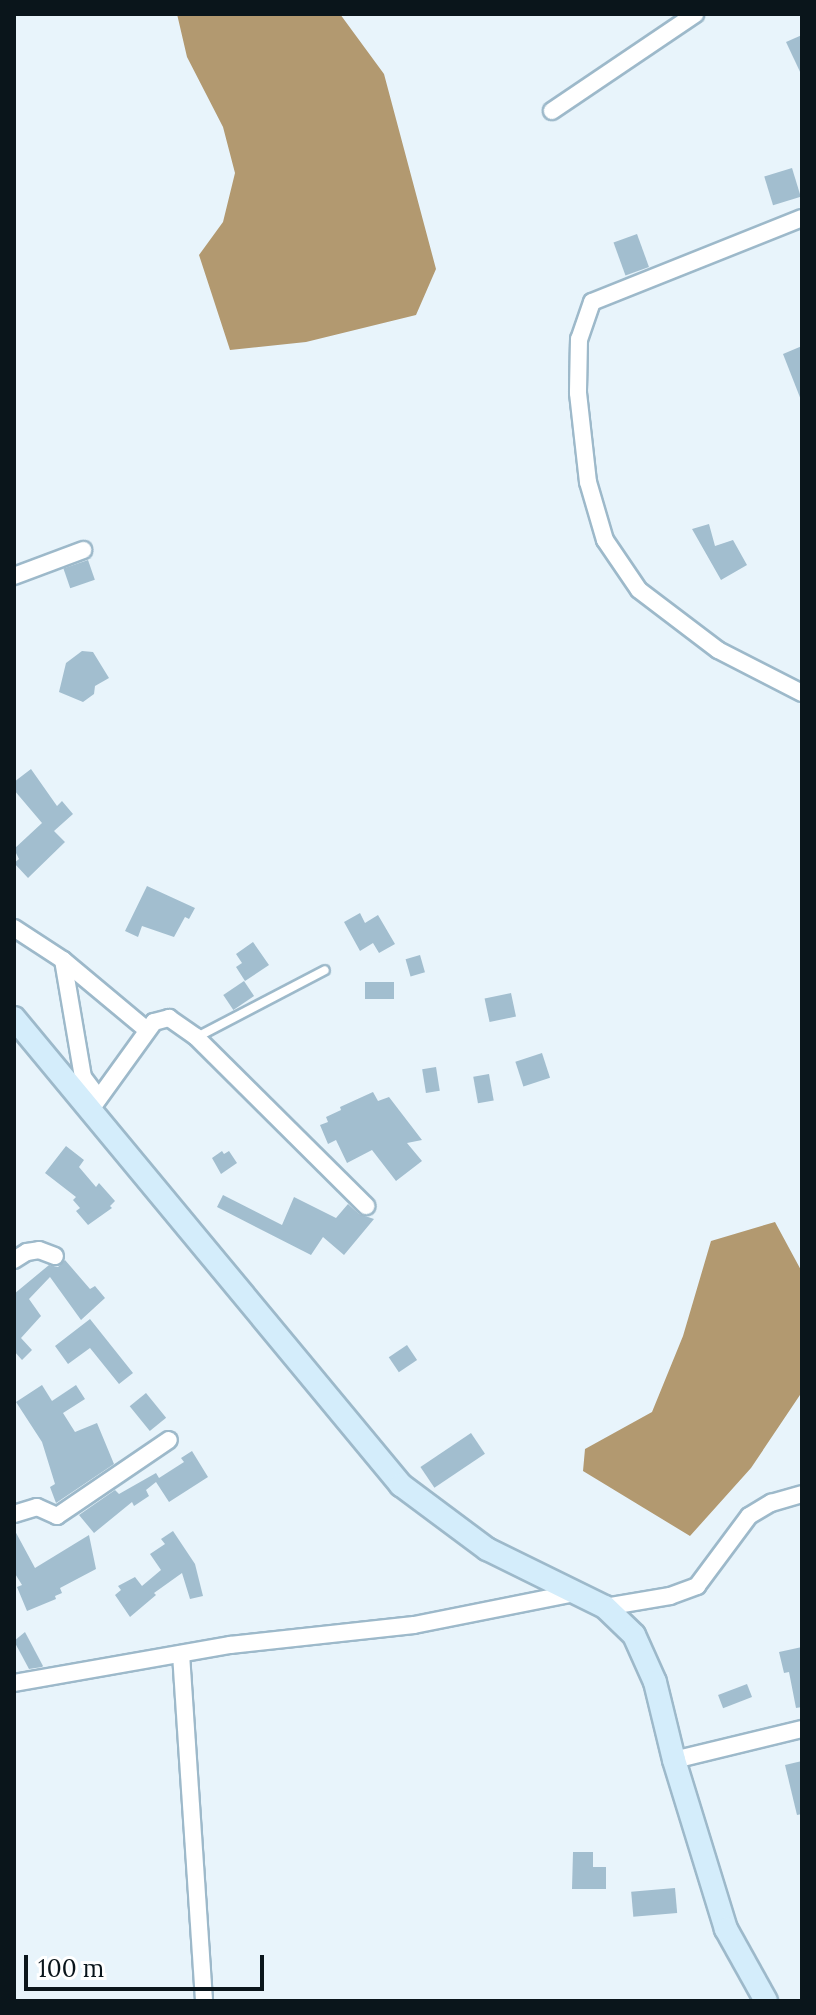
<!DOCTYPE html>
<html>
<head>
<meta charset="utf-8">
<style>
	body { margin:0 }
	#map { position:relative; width:816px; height:2015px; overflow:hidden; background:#e8f4fb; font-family:Lora,serif }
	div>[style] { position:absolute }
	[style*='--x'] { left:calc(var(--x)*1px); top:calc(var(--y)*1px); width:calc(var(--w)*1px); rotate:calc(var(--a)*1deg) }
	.water>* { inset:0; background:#b29970 }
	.building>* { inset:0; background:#a2becf; transform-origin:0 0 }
	.roads { filter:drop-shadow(2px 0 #9db9ca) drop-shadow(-2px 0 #9db9ca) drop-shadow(0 2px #9db9ca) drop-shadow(0 -2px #9db9ca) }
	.lane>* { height:8px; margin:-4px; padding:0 4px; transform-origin:4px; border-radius:4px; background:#fff }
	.street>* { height:16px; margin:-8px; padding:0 8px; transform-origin:8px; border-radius:8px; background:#fff }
	.secondary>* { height:22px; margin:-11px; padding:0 11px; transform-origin:11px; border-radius:11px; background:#d4edfb }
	span { translate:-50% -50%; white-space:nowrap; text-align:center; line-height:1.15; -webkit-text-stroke:6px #fff; paint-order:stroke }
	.frame { position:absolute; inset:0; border:16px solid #0a151b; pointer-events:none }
	.scale { position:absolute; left:24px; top:1955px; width:240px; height:36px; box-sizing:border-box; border:4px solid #0a151b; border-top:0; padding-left:10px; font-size:24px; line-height:28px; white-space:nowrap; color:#0a151b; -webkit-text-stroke:6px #fff; paint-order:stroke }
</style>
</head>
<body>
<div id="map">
	<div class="water">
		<i style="clip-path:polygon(177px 14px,340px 14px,384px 74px,436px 269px,416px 315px,306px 342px,230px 350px,199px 255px,223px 222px,235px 173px,223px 127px,187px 57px)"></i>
		<i style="clip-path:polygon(775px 1222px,802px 1272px,802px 1392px,751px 1468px,690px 1536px,583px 1471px,585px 1449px,652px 1412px,683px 1336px,711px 1241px)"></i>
	</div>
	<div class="building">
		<i style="clip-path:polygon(802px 35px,802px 76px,786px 42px)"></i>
		<i style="left:792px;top:168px;width:30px;height:29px;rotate:73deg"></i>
		<i style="left:637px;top:234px;width:35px;height:25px;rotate:70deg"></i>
		<i style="clip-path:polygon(802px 346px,802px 400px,801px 400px,783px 354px)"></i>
		<i style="clip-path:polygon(709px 524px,715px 546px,733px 540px,747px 565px,721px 580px,692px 529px)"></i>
		<i style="left:88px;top:560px;width:21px;height:26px;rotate:71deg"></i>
		<i style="clip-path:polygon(82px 651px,93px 652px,109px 678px,95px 686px,94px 694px,83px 702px,59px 692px,66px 663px)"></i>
		<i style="clip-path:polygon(31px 769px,57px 806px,62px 801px,73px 814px,54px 831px,65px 842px,28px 878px,14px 863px,19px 859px,14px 849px,42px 823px,14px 790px,14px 782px)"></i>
		<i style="clip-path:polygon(147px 886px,195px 908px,189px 919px,185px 917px,174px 937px,142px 926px,138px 937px,125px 931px)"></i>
		<i style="clip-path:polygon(360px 913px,365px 923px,378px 915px,395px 944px,379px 953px,373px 943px,360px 951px,344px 922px)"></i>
		<i style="clip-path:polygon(253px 942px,269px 965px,245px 981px,236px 967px,242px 963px,236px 954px)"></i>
		<i style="left:420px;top:955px;width:18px;height:15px;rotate:74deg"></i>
		<i style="left:244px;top:981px;width:18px;height:25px;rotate:56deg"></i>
		<i style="left:394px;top:982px;width:17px;height:29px;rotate:90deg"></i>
		<i style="left:511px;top:993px;width:24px;height:27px;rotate:78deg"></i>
		<i style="left:542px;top:1053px;width:26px;height:28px;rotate:72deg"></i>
		<i style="left:436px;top:1067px;width:24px;height:14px;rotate:81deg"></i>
		<i style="left:489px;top:1074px;width:27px;height:16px;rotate:80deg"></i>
		<i style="clip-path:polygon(373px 1092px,378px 1101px,389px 1097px,422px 1140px,407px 1143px,422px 1161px,396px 1181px,372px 1150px,347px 1163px,336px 1140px,328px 1144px,320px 1125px,328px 1122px,326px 1117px,341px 1110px,340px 1107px)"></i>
		<i style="clip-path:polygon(66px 1146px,84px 1160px,79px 1167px,96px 1187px,99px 1183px,115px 1201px,110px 1206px,112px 1208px,88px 1225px,76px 1211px,80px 1208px,73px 1200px,76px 1197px,45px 1173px)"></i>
		<i style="clip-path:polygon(222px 1151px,224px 1154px,229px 1151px,237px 1163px,221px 1174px,212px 1158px)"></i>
		<i style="clip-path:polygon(223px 1195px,282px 1225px,294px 1197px,336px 1218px,348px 1204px,359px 1214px,374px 1219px,344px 1255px,323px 1237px,311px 1255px,217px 1207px)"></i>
		<i style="clip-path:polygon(65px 1260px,90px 1289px,95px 1286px,105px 1298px,81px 1320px,50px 1277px,29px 1299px,41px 1316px,21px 1338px,32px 1350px,22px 1360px,14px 1351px,14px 1294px,49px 1265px,58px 1267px)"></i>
		<i style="clip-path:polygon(90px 1319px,133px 1373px,119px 1384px,90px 1348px,68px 1364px,55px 1346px)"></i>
		<i style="left:407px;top:1345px;width:18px;height:22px;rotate:56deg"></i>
		<i style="clip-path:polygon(42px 1385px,52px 1401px,76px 1385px,85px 1399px,63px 1413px,75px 1432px,97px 1423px,114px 1464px,56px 1503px,50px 1487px,55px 1484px,42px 1442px,16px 1402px)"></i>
		<i style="left:146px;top:1393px;width:32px;height:21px;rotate:51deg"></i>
		<i style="left:471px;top:1433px;width:25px;height:61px;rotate:56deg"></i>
		<i style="clip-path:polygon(192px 1451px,208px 1477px,169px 1502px,156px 1482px,146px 1490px,149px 1496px,134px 1506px,132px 1502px,94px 1533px,79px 1515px,115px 1490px,119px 1494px,156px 1473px,159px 1478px,184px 1462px,181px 1458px)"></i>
		<i style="clip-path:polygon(14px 1529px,35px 1568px,89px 1535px,96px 1569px,60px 1588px,62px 1593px,55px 1596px,56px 1599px,27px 1611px,17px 1587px,22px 1585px,14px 1572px)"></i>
		<i style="clip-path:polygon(173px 1531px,195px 1564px,203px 1596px,190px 1599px,182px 1573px,154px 1593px,156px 1595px,130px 1617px,115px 1595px,121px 1590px,118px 1586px,135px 1577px,142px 1586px,161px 1570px,150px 1554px,165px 1544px,161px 1539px)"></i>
		<i style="clip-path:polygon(25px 1632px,43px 1666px,42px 1667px,29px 1669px,14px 1641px)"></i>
		<i style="clip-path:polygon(802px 1647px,802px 1707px,796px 1708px,789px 1672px,784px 1673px,779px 1652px)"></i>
		<i style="left:747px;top:1684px;width:14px;height:31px;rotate:69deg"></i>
		<i style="clip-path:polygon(802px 1761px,802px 1814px,797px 1815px,785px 1765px)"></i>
		<i style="clip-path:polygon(573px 1852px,593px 1852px,593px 1867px,606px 1867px,606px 1889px,572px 1889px)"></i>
		<i style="left:675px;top:1888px;width:25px;height:44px;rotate:85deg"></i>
	</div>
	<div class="roads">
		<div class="lane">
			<i style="--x:197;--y:1037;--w:144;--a:-27.6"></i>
		</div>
		<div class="street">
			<i style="--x:552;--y:111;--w:173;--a:-34.1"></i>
			<i style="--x:802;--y:218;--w:226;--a:158.2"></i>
			<i style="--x:592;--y:302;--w:39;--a:109"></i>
			<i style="--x:579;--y:339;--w:54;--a:91.1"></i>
			<i style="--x:578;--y:393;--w:90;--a:83.6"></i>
			<i style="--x:588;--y:482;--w:60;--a:73.7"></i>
			<i style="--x:605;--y:540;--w:60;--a:55.8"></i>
			<i style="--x:639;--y:590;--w:99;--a:37.2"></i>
			<i style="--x:718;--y:650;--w:94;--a:27.1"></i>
			<i style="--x:14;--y:576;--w:74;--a:-20.6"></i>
			<i style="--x:14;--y:928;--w:59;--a:33.1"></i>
			<i style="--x:63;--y:960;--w:109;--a:39.8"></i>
			<i style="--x:63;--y:960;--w:119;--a:80.3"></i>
			<i style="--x:83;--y:1077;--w:26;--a:53"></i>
			<i style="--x:89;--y:1112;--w:111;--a:-54.2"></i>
			<i style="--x:154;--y:1022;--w:16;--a:-15"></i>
			<i style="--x:169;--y:1018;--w:33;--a:35"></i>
			<i style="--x:196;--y:1037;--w:240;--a:44.8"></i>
			<i style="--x:14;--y:1260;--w:15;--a:-32"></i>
			<i style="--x:27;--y:1252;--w:12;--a:-9"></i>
			<i style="--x:39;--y:1250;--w:17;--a:21"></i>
			<i style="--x:14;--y:1514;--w:24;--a:-17"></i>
			<i style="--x:37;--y:1507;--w:22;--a:24"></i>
			<i style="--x:57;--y:1516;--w:135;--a:-34.2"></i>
			<i style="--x:605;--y:1607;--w:66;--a:-9.6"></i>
			<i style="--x:670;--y:1596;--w:29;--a:-20"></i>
			<i style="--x:697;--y:1586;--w:87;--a:-53.4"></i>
			<i style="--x:749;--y:1516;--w:26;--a:-31"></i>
			<i style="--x:771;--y:1503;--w:32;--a:-16"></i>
			<i style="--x:181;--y:1654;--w:348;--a:86.2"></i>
			<i style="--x:14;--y:1683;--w:219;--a:-10"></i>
			<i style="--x:230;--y:1645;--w:185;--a:-6.2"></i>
			<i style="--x:414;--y:1625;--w:163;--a:-11.3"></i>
			<i style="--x:674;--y:1760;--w:132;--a:-13.6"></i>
		</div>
		<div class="secondary">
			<i style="--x:14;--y:1018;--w:607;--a:50.35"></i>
			<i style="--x:401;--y:1485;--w:107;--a:36.7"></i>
			<i style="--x:487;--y:1549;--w:131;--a:26.2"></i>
			<i style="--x:605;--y:1607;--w:40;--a:44"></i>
			<i style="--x:634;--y:1635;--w:51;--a:65.9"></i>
			<i style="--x:655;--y:1682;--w:80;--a:76.3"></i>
			<i style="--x:674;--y:1760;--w:177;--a:72.9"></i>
			<i style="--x:726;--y:1929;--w:82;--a:60.9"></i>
		</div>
	</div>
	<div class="frame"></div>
	<div class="scale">100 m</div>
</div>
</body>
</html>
